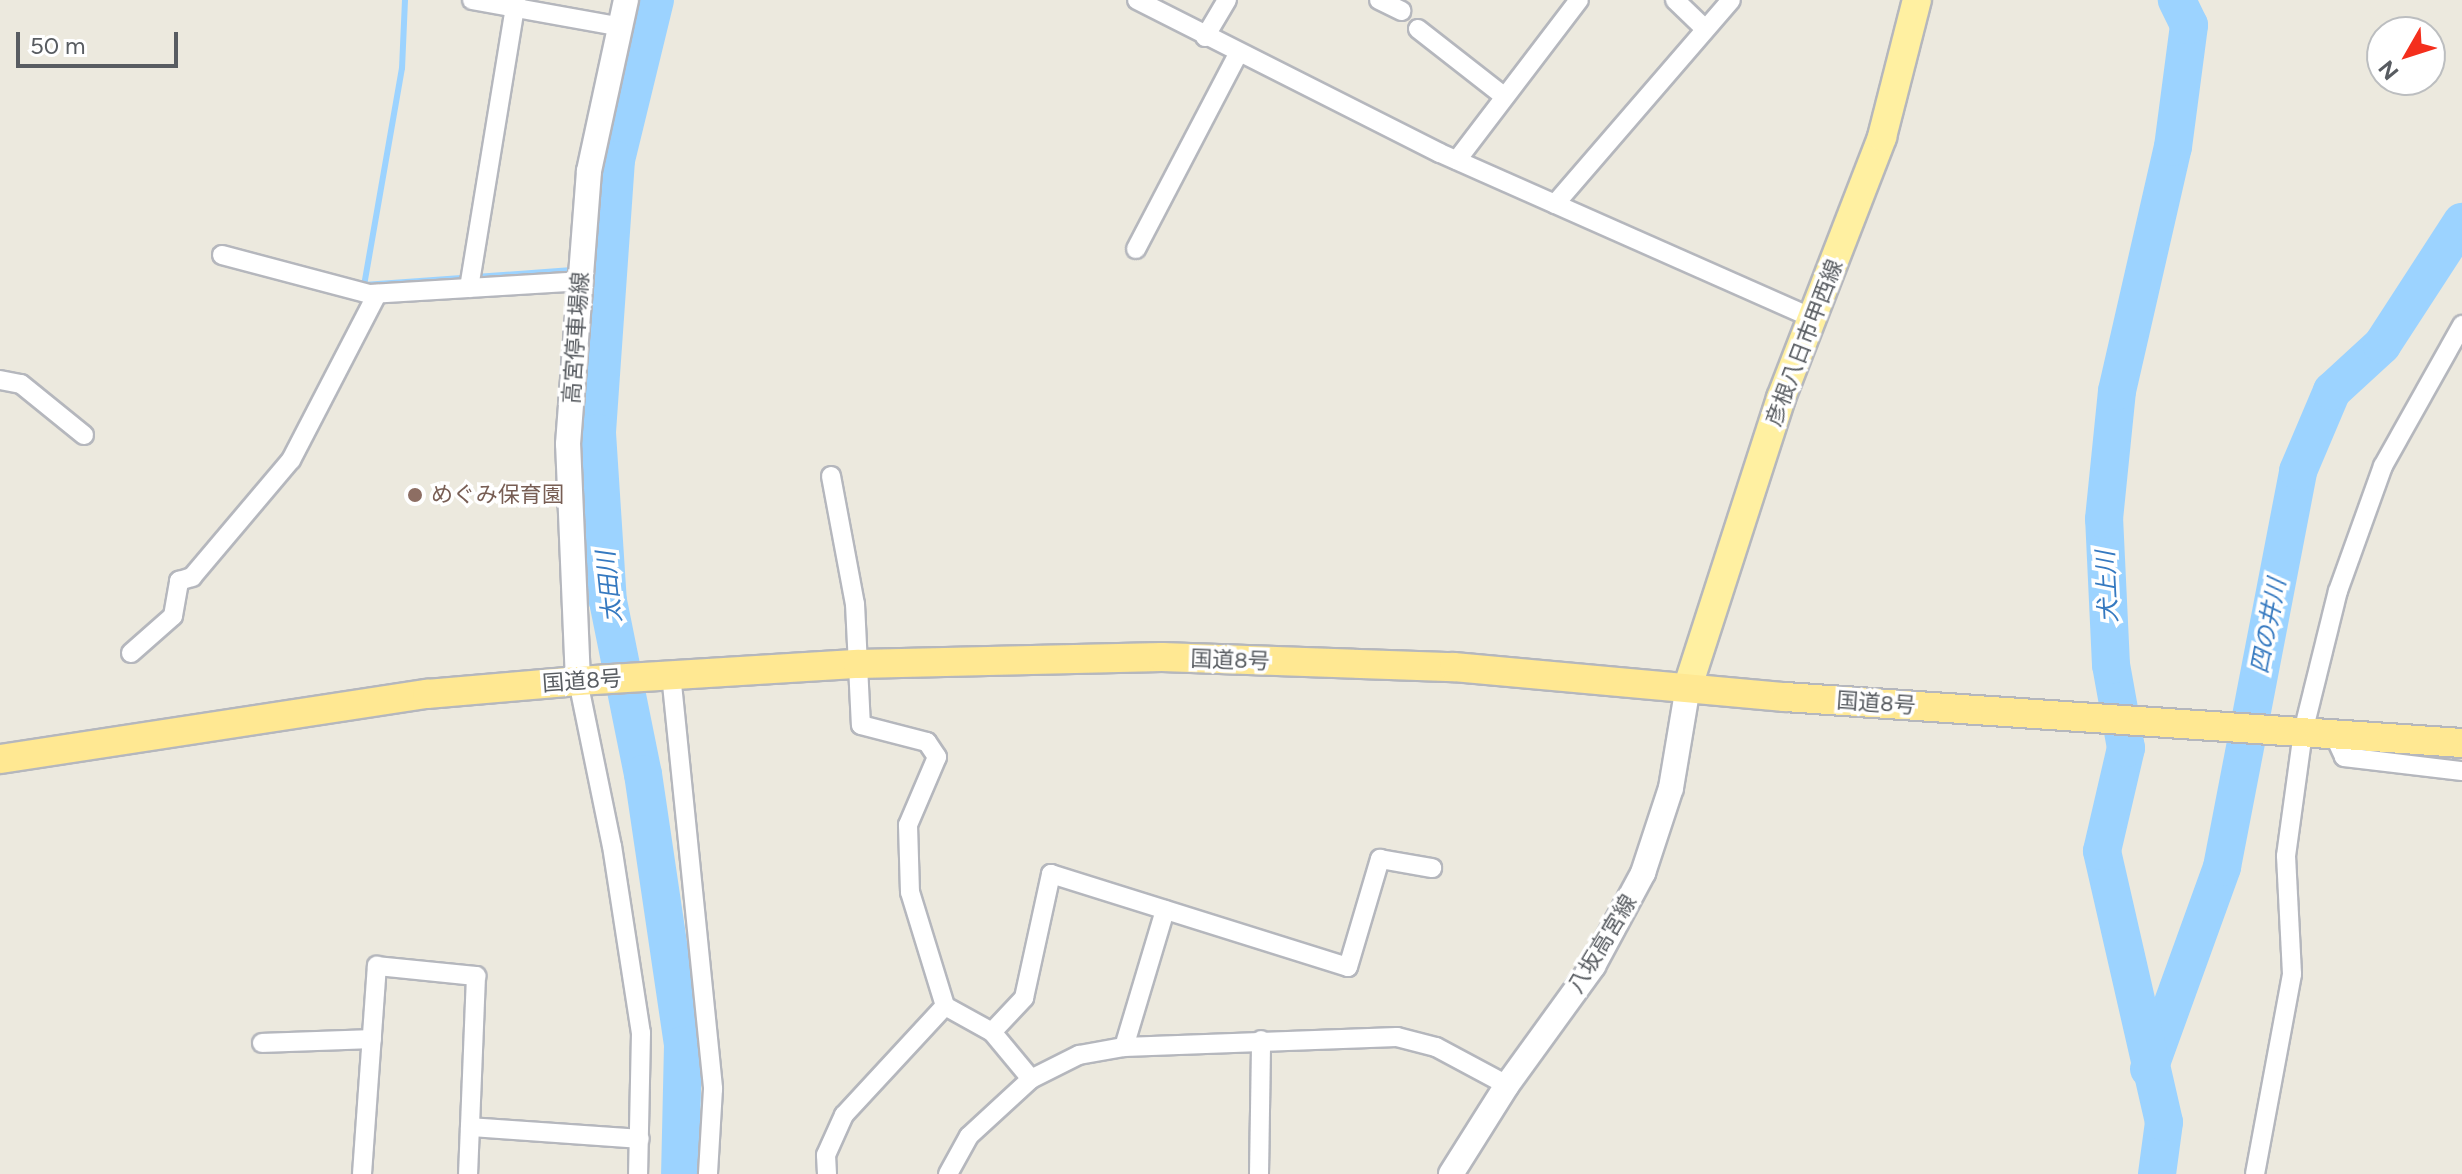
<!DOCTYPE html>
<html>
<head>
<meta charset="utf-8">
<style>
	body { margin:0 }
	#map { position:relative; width:2462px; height:1174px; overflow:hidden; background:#ece9de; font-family:Figtree,"Noto Sans JP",sans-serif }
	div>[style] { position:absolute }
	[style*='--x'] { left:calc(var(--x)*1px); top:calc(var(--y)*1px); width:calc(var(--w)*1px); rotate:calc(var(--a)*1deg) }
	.stream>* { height:6px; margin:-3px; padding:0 3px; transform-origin:3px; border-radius:3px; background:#9cd3ff }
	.river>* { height:38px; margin:-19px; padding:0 19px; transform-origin:19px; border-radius:19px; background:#9cd3ff }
	.roads { filter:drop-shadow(2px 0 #b5b7bd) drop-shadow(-2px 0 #b5b7bd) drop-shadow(0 2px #b5b7bd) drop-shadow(0 -2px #b5b7bd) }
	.minor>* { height:18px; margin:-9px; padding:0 9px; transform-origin:9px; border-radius:9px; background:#fff }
	.secondary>* { height:24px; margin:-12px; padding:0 12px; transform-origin:12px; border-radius:12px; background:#fff }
	.primary>* { height:28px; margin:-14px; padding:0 14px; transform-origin:14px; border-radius:14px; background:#fff0a1 }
	.trunk>* { height:28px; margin:-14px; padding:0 14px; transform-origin:14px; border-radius:14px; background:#ffe892 }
	.dots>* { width:22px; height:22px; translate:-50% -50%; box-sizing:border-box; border:4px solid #fff; border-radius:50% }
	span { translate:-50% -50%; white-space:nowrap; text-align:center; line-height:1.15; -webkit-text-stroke:7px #fff; paint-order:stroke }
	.street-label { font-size:22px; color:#585c61 }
	.education-label { font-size:22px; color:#785e54 }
	.left { translate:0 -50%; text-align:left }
	.water-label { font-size:24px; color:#3579c0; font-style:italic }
	.north { position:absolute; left:2366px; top:16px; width:80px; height:80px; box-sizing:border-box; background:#fff; border:2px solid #bcbec0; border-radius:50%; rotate:231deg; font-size:22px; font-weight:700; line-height:32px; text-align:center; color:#585c61 }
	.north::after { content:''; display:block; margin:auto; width:28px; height:36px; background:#f42f1d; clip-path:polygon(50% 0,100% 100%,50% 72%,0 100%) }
	.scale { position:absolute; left:16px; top:32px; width:162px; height:36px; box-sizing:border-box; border:4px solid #585c61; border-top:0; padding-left:10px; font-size:24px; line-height:28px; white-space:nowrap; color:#585c61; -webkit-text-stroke:6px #fff; paint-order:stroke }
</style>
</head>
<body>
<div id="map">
	<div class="stream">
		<i style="--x:405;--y:0;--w:68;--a:92.5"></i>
		<i style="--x:402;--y:68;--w:220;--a:99.9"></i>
		<i style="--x:364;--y:285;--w:212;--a:-4.1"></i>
		<i style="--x:586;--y:271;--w:22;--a:5"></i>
	</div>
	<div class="river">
		<i style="--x:655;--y:0;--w:165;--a:103.7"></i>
		<i style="--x:616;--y:160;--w:274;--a:94"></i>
		<i style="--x:597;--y:433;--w:168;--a:86.3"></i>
		<i style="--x:608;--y:601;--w:177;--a:78.6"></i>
		<i style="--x:643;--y:774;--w:274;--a:81.6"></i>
		<i style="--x:683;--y:1045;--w:129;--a:91.3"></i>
		<i style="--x:2149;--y:1069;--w:215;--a:-70.1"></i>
		<i style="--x:2222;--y:867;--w:403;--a:-79.1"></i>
		<i style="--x:2298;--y:471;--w:87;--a:-67"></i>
		<i style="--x:2332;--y:391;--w:68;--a:-42.6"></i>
		<i style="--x:2382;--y:345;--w:147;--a:-57"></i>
		<i style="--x:2157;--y:1174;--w:52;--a:-82.3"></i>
		<i style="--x:2164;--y:1122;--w:278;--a:-102.9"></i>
		<i style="--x:2102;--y:851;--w:106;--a:-76.9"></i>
		<i style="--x:2126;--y:748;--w:84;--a:-100.2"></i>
		<i style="--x:2111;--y:665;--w:146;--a:-92.7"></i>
		<i style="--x:2104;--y:519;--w:129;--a:-84.2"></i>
		<i style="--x:2117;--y:391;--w:250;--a:-77.1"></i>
		<i style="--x:2173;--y:147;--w:123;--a:-82.5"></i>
		<i style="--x:2189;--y:25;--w:28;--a:-116"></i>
	</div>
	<div class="roads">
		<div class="minor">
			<i style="--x:472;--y:0;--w:147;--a:10.2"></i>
			<i style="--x:1137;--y:0;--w:339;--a:26.8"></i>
			<i style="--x:1440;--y:153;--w:409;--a:23.9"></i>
			<i style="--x:1379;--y:0;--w:25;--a:26"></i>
			<i style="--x:1675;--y:0;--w:39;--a:44"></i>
			<i style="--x:1418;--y:29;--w:110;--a:38"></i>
			<i style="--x:1205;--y:37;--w:43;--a:-59.3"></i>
			<i style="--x:1457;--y:160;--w:201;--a:-52.7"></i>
			<i style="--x:1555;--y:204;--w:269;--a:-49.2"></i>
			<i style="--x:1136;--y:249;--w:220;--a:-62.4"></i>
			<i style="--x:222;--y:255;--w:153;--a:14.8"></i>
			<i style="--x:370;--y:294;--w:210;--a:-3.5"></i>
			<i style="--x:469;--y:288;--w:292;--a:-80.7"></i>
			<i style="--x:0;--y:380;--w:21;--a:11"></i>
			<i style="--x:21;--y:384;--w:81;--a:39"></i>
			<i style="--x:831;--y:476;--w:130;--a:79.4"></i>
			<i style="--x:855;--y:604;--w:121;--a:87.2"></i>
			<i style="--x:861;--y:725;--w:68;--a:14.4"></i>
			<i style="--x:927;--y:742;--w:18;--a:56"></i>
			<i style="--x:937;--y:757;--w:74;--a:113.1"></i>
			<i style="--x:908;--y:825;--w:67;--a:88.3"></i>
			<i style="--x:910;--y:892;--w:119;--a:72.9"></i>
			<i style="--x:131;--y:653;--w:56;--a:-41.4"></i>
			<i style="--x:173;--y:616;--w:36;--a:-80"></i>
			<i style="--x:179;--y:581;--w:14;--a:-17"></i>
			<i style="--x:192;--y:577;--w:153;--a:-49.8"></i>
			<i style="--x:291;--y:460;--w:187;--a:-62.6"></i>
			<i style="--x:671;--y:674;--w:417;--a:84.2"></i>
			<i style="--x:713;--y:1089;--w:85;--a:93.4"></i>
			<i style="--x:578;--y:681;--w:168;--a:78.4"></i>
			<i style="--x:612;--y:846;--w:189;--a:81.2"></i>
			<i style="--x:641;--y:1033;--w:141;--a:91.2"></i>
			<i style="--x:2333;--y:733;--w:26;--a:65"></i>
			<i style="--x:2344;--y:757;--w:119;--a:6.8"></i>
			<i style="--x:992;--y:1032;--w:61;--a:50.3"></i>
			<i style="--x:262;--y:1043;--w:110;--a:-2.1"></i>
			<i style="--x:1124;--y:1047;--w:143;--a:-73.3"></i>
			<i style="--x:470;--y:1127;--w:170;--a:4"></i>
			<i style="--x:362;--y:1174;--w:209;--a:-85.9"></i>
			<i style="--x:377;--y:966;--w:100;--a:5.8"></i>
			<i style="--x:476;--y:976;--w:198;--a:92.3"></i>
			<i style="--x:827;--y:1174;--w:19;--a:-93"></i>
			<i style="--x:826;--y:1155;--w:44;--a:-65.8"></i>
			<i style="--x:844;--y:1115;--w:149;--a:-47.2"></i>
			<i style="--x:945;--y:1006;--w:54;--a:29"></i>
			<i style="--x:992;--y:1032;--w:47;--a:-46.7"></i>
			<i style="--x:1024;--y:998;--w:127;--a:-77.7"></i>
			<i style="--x:1051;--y:874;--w:311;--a:17.4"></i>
			<i style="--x:1348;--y:967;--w:113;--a:-73.5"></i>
			<i style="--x:1380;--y:859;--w:53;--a:9.8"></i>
			<i style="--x:948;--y:1174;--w:43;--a:-61.1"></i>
			<i style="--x:969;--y:1136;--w:84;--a:-42.6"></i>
			<i style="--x:1031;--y:1079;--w:54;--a:-26.6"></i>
			<i style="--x:1079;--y:1055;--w:46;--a:-10.1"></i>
			<i style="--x:1124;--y:1047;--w:273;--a:-2.1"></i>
			<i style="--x:1397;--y:1037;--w:40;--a:14.4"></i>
			<i style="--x:1436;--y:1047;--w:81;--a:28.2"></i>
			<i style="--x:1259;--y:1174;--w:134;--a:-89.1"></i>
			<i style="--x:2255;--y:1174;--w:203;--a:-79.5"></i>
			<i style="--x:2292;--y:974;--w:118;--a:-92.9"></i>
			<i style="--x:2286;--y:856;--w:125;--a:-82.2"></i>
			<i style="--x:2303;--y:732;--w:145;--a:-76.1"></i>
			<i style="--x:2338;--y:591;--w:133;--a:-70.2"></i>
			<i style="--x:2383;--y:466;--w:162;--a:-60.7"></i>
		</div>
		<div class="secondary">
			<i style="--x:578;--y:681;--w:237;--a:-92.4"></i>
			<i style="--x:568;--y:444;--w:274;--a:-85.6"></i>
			<i style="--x:589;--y:171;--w:175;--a:-77.8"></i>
			<i style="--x:1451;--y:1174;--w:105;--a:-57.8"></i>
			<i style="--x:1507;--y:1085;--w:147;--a:-54.1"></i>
			<i style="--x:1593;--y:966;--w:106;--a:-61.7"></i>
			<i style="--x:1643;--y:873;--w:89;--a:-71.8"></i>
			<i style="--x:1671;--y:788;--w:103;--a:-80.5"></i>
		</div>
		<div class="primary">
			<i style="--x:1688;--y:686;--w:303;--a:-72.1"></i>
			<i style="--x:1781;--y:398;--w:280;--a:-68.8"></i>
			<i style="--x:1882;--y:137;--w:141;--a:-75.7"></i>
		</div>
		<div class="trunk">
			<i style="--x:0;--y:759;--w:432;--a:-8.7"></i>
			<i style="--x:427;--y:694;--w:152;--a:-4.9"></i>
			<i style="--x:578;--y:681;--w:281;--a:-3.5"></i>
			<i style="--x:858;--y:664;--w:304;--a:-1.3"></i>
			<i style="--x:1162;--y:657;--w:292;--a:2"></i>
			<i style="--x:1454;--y:667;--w:332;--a:5.2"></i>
			<i style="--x:1785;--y:697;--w:679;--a:3.89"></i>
		</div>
	</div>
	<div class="dots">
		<i style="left:415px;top:495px;background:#8d6e63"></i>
	</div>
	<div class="street-label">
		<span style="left:576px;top:338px;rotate:-86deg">高宮停車場線</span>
		<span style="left:1804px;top:343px;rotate:-69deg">彦根八日市甲西線</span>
		<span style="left:1230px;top:660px;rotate:2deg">国道8号</span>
		<span style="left:582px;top:681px;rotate:-4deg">国道8号</span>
		<span style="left:1876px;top:703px;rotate:4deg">国道8号</span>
		<span style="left:1602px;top:944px;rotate:-59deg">八坂高宮線</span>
	</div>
	<div class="education-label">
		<span class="left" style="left:431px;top:495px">めぐみ保育園</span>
	</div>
	<div class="water-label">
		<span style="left:609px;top:587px;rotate:-96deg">太田川</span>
		<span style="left:2107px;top:587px;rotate:-93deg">犬上川</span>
		<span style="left:2268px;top:626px;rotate:-79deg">四の井川</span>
	</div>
	<div class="north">N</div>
	<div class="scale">50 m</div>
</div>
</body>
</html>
